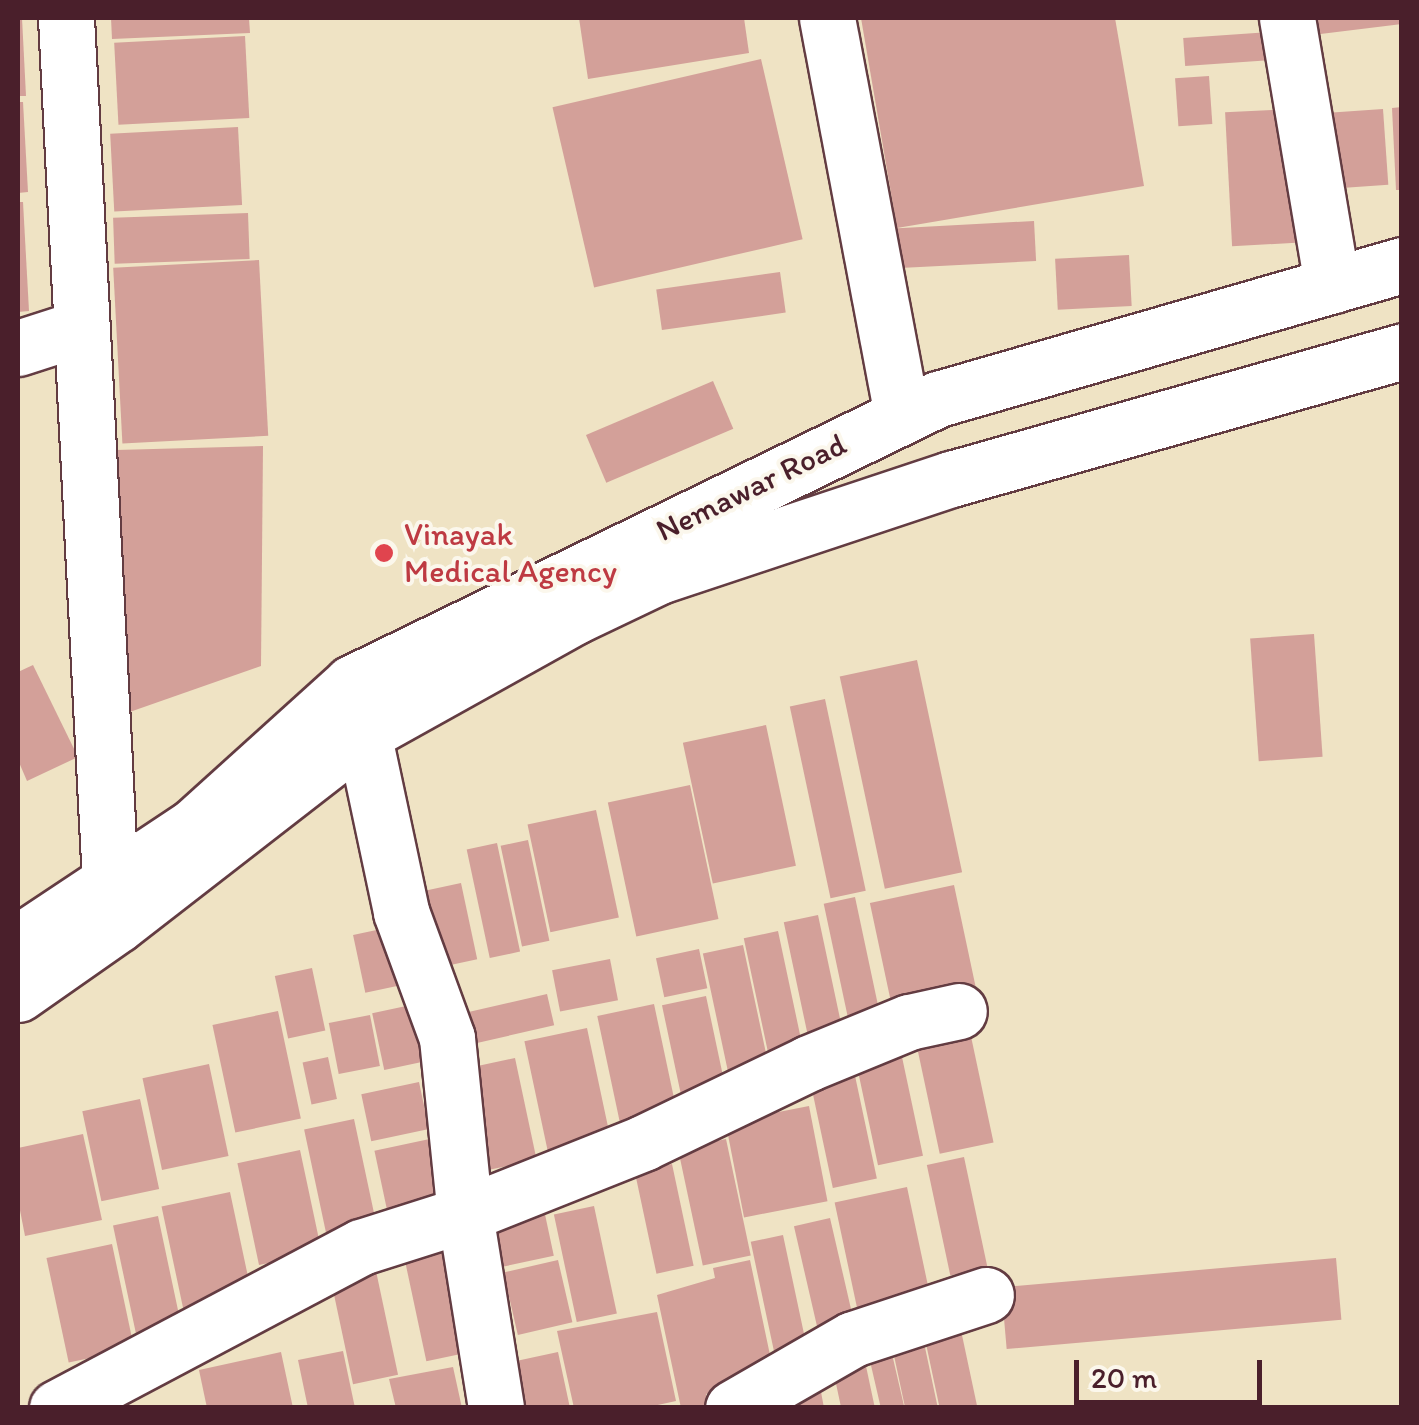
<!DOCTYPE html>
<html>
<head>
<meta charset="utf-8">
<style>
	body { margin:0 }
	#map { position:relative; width:1419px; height:1425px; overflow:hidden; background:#efe3c4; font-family:Itim,sans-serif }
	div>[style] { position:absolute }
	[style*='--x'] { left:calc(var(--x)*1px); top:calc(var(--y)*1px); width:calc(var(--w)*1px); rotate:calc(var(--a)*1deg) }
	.building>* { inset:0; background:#d3a099; transform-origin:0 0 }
	.roads { filter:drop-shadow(2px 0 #633c42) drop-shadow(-2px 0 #633c42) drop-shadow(0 2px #633c42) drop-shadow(0 -2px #633c42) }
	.minor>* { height:55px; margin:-27.5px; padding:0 27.5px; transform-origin:27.5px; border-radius:27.5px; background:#fff }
	.trunk>* { height:55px; margin:-27.5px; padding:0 27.5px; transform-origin:27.5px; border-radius:27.5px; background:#fff }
	.dots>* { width:28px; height:28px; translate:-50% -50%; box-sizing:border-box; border:5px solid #fbf7ec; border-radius:50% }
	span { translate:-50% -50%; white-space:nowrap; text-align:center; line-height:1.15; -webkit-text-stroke:8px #fbf7ec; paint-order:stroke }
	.street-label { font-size:32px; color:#4a1f2b }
	.health-label { font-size:32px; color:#be3a42 }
	.left { translate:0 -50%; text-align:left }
	.frame { position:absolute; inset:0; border:20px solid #4a1f2b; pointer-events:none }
	.scale { position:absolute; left:1074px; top:1360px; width:188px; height:45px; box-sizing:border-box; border:5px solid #4a1f2b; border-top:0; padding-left:12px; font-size:30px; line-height:35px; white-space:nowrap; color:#4a1f2b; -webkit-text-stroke:8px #fbf7ec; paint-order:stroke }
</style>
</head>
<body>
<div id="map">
	<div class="building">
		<i style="clip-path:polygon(18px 18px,22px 18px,26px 96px,18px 96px)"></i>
		<i style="clip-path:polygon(111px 18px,249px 18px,250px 33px,112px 39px)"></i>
		<i style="clip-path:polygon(579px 18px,744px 18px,749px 53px,588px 79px)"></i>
		<i style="clip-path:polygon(861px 18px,1115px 18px,1144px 186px,897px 228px)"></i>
		<i style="clip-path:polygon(1293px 18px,1402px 18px,1402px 24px,1296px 37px)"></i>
		<i style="left:1270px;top:32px;width:28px;height:87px;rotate:86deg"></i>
		<i style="left:245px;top:36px;width:82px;height:131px;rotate:87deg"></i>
		<i style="left:761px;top:59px;width:185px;height:214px;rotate:77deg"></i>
		<i style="left:1209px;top:76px;width:48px;height:34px;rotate:86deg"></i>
		<i style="clip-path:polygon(18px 102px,23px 102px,28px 192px,18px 193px)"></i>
		<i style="clip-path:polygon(1402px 107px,1402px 190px,1396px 190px,1392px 108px)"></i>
		<i style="left:1289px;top:109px;width:134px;height:64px;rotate:87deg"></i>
		<i style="left:1383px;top:109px;width:76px;height:65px;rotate:86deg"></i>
		<i style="left:238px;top:127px;width:78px;height:128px;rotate:87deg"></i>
		<i style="clip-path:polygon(18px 202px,23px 202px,29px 311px,18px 312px)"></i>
		<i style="left:248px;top:213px;width:46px;height:135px;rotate:88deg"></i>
		<i style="left:1034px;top:221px;width:40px;height:141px;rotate:87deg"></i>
		<i style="left:1129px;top:255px;width:51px;height:74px;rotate:87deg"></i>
		<i style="left:259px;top:260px;width:176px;height:146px;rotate:87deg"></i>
		<i style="left:780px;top:272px;width:41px;height:125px;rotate:82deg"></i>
		<i style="left:713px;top:381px;width:52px;height:138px;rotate:67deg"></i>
		<i style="clip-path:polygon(263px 446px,261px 666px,124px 714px,116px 450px)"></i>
		<i style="left:1314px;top:634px;width:123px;height:64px;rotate:86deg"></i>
		<i style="left:917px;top:660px;width:217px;height:79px;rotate:78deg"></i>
		<i style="clip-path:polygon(33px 665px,78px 757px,27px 781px,18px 760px,18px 672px)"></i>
		<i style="left:825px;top:699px;width:196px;height:36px;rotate:78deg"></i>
		<i style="left:766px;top:725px;width:144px;height:85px;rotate:78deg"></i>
		<i style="left:690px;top:785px;width:137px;height:84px;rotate:78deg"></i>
		<i style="left:596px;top:810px;width:110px;height:70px;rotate:78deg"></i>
		<i style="left:528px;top:840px;width:103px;height:28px;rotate:78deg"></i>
		<i style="left:497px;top:843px;width:111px;height:31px;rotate:78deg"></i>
		<i style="left:461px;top:883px;width:78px;height:50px;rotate:78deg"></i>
		<i style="left:954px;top:885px;width:115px;height:86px;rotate:78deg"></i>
		<i style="left:855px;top:897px;width:130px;height:32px;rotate:78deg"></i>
		<i style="left:818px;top:915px;width:123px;height:35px;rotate:78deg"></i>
		<i style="left:400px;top:925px;width:59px;height:48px;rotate:78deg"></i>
		<i style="left:778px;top:931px;width:116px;height:35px;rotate:78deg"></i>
		<i style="left:743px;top:945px;width:129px;height:41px;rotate:78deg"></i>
		<i style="left:699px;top:949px;width:40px;height:44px;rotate:78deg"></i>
		<i style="left:610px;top:959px;width:42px;height:59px;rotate:79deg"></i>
		<i style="left:312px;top:968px;width:64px;height:38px;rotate:78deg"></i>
		<i style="left:547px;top:994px;width:32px;height:95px;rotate:77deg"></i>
		<i style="left:706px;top:996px;width:94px;height:45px;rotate:78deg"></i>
		<i style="left:425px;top:1002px;width:58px;height:54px;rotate:78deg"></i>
		<i style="left:654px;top:1004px;width:116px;height:58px;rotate:78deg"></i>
		<i style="left:278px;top:1011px;width:110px;height:67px;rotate:78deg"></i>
		<i style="left:370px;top:1015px;width:52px;height:42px;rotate:79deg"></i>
		<i style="left:969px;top:1027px;width:118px;height:55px;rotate:78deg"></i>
		<i style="left:587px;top:1028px;width:123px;height:64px;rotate:78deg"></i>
		<i style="left:328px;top:1057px;width:43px;height:26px;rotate:78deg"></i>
		<i style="left:902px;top:1057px;width:101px;height:46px;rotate:78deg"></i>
		<i style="left:515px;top:1058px;width:104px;height:62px;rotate:78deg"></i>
		<i style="left:209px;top:1064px;width:94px;height:68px;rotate:78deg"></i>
		<i style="left:854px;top:1071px;width:110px;height:45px;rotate:78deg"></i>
		<i style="left:419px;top:1082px;width:48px;height:59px;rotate:78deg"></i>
		<i style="left:140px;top:1099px;width:92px;height:59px;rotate:78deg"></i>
		<i style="left:809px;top:1106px;width:97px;height:85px;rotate:79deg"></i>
		<i style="left:354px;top:1119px;width:110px;height:51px;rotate:78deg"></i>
		<i style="clip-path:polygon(83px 1134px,102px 1220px,25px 1236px,18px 1200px,18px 1148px)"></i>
		<i style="left:439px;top:1137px;width:75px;height:66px;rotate:78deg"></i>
		<i style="left:726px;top:1139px;width:119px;height:49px;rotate:78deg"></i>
		<i style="left:300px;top:1150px;width:104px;height:64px;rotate:78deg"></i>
		<i style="left:964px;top:1157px;width:113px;height:38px;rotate:78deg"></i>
		<i style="left:672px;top:1164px;width:104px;height:38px;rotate:78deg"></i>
		<i style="left:907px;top:1187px;width:116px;height:74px;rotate:78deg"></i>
		<i style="left:230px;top:1192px;width:108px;height:70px;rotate:78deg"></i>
		<i style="left:543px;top:1205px;width:52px;height:62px;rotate:78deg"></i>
		<i style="left:594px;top:1206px;width:110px;height:41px;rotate:78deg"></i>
		<i style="left:158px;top:1216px;width:112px;height:46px;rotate:78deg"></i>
		<i style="left:830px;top:1218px;width:110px;height:37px;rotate:77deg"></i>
		<i style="left:783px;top:1235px;width:114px;height:33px;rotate:78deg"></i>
		<i style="left:458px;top:1236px;width:116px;height:57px;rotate:78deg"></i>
		<i style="left:112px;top:1244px;width:107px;height:67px;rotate:78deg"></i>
		<i style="left:1336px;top:1258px;width:62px;height:336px;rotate:85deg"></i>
		<i style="left:558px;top:1260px;width:64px;height:56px;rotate:77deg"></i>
		<i style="clip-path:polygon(750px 1260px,774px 1374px,706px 1394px,709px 1408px,681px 1408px,657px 1295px,715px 1278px,713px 1268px)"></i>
		<i style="left:376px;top:1271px;width:106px;height:46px;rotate:78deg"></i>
		<i style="clip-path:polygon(657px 1312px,676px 1401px,644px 1408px,574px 1408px,557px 1331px)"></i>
		<i style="left:959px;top:1321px;width:89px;height:37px;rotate:78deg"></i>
		<i style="left:923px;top:1338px;width:72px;height:32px;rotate:78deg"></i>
		<i style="clip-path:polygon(343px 1351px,355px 1408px,308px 1408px,298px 1360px)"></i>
		<i style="clip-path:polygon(281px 1352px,293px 1408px,207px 1408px,199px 1370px)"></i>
		<i style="clip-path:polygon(558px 1352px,570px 1408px,517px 1408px,507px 1363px)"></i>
		<i style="left:863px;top:1352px;width:57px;height:33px;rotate:78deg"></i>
		<i style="left:892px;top:1354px;width:55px;height:23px;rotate:77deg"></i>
		<i style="clip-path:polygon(453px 1367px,462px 1408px,396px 1408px,389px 1379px)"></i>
		<i style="clip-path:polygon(819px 1381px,824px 1408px,783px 1408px)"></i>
	</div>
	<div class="roads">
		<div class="minor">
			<i style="--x:66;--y:18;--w:864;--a:87.08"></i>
			<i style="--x:827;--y:18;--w:403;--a:79.3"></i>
			<i style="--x:1287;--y:18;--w:271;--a:80.4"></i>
			<i style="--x:18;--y:348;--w:65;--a:-17.9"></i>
			<i style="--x:354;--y:690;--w:227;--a:78"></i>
			<i style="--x:401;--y:912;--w:134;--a:69.9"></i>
			<i style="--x:447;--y:1038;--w:177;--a:84.2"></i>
			<i style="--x:465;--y:1214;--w:196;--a:80.9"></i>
			<i style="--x:57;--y:1408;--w:344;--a:-27.9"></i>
			<i style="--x:361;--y:1247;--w:109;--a:-17.6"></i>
			<i style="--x:465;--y:1214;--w:192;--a:-21.7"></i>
			<i style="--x:643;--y:1143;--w:184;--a:-25.7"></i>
			<i style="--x:809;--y:1063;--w:108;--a:-22.3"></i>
			<i style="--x:909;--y:1022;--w:51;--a:-12.4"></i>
			<i style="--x:733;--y:1408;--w:138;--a:-29.9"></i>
			<i style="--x:853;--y:1339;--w:140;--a:-18.3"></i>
		</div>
		<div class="trunk">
			<i style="--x:18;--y:943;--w:211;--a:-33.6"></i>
			<i style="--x:194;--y:826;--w:213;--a:-42.1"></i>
			<i style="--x:352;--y:683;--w:651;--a:-25.86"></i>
			<i style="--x:938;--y:399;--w:483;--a:-16.1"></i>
			<i style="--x:18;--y:994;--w:122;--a:-35"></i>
			<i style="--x:118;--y:924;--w:310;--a:-37.8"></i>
			<i style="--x:363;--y:734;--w:243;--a:-29.1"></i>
			<i style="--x:575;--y:616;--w:93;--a:-25.5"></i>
			<i style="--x:659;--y:576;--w:308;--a:-18.4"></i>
			<i style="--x:951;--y:479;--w:469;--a:-15.8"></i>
		</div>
	</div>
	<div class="dots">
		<i style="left:384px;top:553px;background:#e0444e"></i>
	</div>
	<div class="street-label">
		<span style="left:751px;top:487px;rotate:-26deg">Nemawar Road</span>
	</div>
	<div class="health-label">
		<span class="left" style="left:404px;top:553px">Vinayak<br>Medical Agency</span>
	</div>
	<div class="frame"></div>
	<div class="scale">20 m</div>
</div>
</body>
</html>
